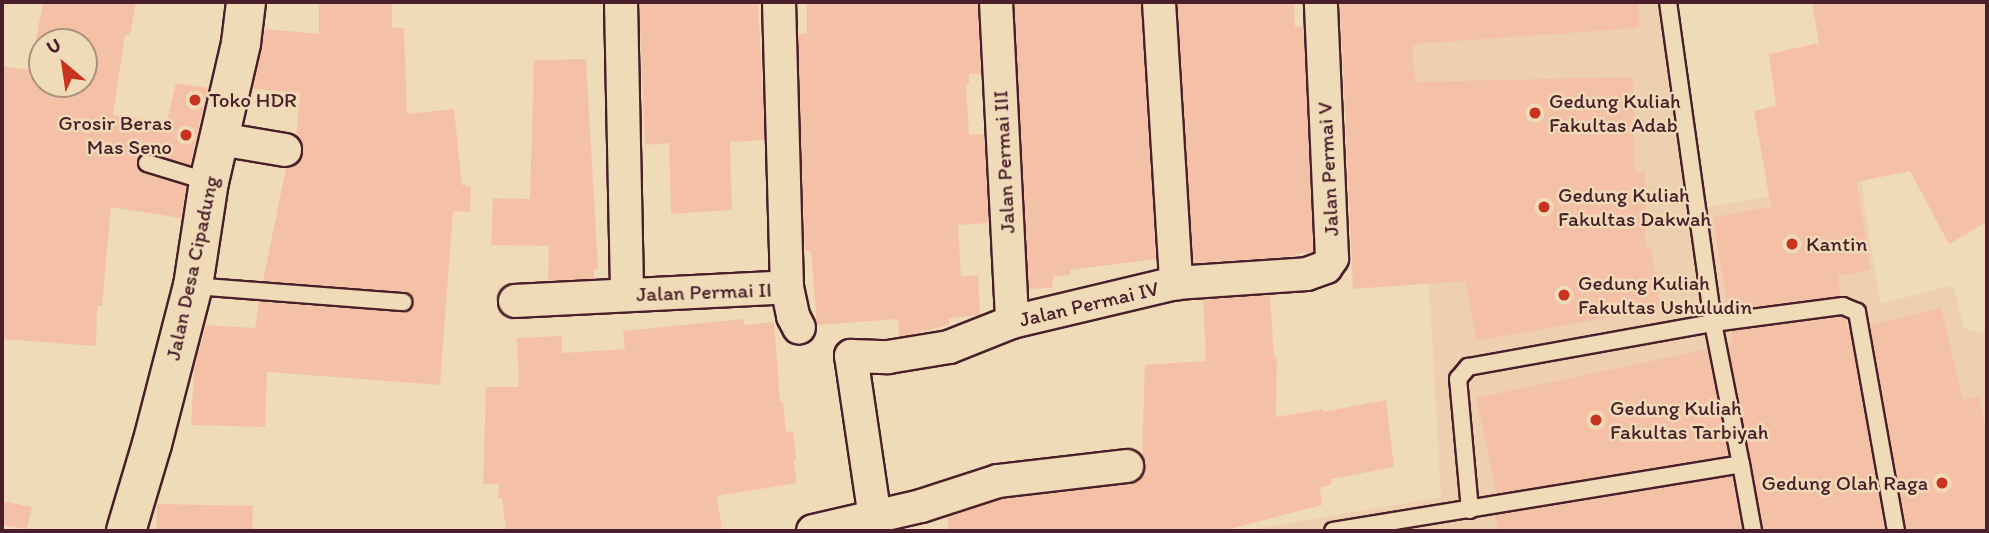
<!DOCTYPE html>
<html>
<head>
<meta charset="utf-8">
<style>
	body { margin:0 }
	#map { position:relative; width:1989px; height:533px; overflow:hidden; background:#f0dbb9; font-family:Itim,sans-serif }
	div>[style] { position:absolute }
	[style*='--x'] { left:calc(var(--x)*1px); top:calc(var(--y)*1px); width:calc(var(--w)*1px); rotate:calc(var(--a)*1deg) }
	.built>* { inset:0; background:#eecfb0 }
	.building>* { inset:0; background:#f4c1a6; transform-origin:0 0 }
	.roads { filter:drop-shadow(2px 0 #4a1f2b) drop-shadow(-2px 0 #4a1f2b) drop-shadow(0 2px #4a1f2b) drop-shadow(0 -2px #4a1f2b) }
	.service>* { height:16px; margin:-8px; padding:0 8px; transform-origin:8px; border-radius:8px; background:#f0dbb9 }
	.minor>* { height:32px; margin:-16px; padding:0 16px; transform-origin:16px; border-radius:16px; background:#f0dbb9 }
	.tertiary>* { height:38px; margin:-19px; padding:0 19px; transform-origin:19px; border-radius:19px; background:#f0dbb9 }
	.dots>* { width:19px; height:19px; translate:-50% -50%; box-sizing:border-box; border:4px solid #f0dbb9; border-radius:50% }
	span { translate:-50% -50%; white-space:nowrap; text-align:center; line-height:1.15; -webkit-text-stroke:5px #f0dbb9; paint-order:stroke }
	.poi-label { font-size:21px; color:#4a1f2b }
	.left { translate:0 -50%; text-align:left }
	.right { translate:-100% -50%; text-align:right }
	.street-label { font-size:21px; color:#4a1f2b }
	.frame { position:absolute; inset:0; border:4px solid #4a1f2b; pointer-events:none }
	.north { position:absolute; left:28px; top:28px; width:70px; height:70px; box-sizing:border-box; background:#f0dbb9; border:2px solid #ae9080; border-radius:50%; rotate:331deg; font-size:19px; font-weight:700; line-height:28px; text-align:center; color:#4a1f2b }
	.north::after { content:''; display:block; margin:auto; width:24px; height:32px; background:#c8321e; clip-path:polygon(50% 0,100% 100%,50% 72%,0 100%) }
</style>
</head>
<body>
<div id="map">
	<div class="built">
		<i style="clip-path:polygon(1405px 2px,1677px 2px,1708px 207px,1861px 181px,1880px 304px,1953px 285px,1964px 329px,1987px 333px,1987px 531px,1243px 531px,1441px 497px,1430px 301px)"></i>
	</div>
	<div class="building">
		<i style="clip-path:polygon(evenodd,43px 2px,136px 2px,130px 35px,125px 35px,113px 115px,167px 121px,176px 83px,208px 88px,190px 165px,149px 153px,140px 155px,137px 161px,143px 173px,186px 186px,181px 218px,111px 207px,102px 306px,97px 306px,96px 346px,2px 339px,2px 66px,30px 70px,43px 2px,42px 42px,84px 42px,84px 84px,42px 84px,42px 42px)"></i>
		<i style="clip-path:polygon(319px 2px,392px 2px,392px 27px,404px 28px,407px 114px,454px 109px,462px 185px,471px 187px,470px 212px,453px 211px,440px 385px,267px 372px,265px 427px,191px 425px,194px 370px,206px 325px,255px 328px,259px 302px,402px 312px,408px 311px,413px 303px,412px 297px,404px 292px,263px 281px,286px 168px,299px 162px,303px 152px,302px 143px,296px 135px,300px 93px,253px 89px,265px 29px,319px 34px)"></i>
		<i style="clip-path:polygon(639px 2px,758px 2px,765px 140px,730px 142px,732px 210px,671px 214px,669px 143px,645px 145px)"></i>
		<i style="clip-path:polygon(978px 2px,981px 74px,969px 74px,969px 84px,966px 84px,969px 135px,984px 134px,989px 223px,958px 225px,961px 276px,978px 275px,980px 315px,949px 318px,949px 325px,899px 337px,898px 319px,817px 325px,811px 251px,805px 251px,801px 138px,798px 34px,807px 33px,807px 3px)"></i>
		<i style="clip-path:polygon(1014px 2px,1141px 2px,1156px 259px,1070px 270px,1070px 275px,1054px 276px,1052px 288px,1029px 289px)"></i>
		<i style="clip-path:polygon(1177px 2px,1294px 2px,1295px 27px,1304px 26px,1313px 252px,1296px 254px,1296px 256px,1193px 263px)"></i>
		<i style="clip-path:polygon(1340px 2px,1638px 2px,1639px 28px,1413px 44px,1415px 82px,1633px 77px,1634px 171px,1645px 171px,1646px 249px,1651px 249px,1661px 308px,1476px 341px,1466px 281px,1353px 289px)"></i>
		<i style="clip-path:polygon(1812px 2px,1987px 2px,1987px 222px,1949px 244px,1910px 171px,1856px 182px,1871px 270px,1838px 276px,1841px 296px,1728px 310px,1713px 217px,1771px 207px,1754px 111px,1776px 106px,1769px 54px,1819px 43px)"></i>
		<i style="clip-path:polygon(586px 59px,598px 269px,594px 269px,594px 279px,548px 281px,549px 246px,491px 245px,493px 198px,530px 199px,534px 60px)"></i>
		<i style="clip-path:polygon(1270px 295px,1274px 357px,1277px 357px,1276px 417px,1323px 409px,1323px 412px,1386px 400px,1394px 467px,1331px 479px,1332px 484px,1320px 488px,1322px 505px,1222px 531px,949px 531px,947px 517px,1002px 499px,1129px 484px,1138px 480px,1145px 465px,1142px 456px,1145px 365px,1206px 361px,1203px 300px)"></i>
		<i style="clip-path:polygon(1941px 308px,1963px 400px,1979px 396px,1987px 435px,1987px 531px,1906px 531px,1870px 325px)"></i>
		<i style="clip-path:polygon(1842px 317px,1845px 318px,1847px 331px,1850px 331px,1885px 531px,1763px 531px,1728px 345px,1733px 340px,1732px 331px)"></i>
		<i style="clip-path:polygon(743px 319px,744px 325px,774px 322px,780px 402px,783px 402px,786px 432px,793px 431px,796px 459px,793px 459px,797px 483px,717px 496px,722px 531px,506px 531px,502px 498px,498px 498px,499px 484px,483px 484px,486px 387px,519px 387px,517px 338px,562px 336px,562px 353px,625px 349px,623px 331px)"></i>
		<i style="left:1707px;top:349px;width:108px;height:236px;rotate:78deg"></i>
		<i style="clip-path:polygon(1732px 476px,1742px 531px,1498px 531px,1495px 515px)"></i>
		<i style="clip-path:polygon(2px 501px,32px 507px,27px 529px,2px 525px)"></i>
		<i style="left:157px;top:504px;width:96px;height:26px;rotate:1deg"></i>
	</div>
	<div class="roads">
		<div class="service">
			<i style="--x:1668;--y:2;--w:324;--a:82"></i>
			<i style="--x:1713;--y:323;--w:144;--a:78.8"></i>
			<i style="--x:147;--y:163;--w:65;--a:17"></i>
			<i style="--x:193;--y:286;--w:211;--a:4.4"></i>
			<i style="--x:1470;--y:510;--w:132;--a:-95.2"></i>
			<i style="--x:1458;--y:379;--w:16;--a:-50"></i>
			<i style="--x:1468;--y:367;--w:249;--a:-10.2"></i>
			<i style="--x:1713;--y:323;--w:131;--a:-7.5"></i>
			<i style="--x:1843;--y:306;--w:15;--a:23"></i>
			<i style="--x:1857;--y:312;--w:222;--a:79.9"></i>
			<i style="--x:1333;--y:531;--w:413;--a:-9.3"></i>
			<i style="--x:1741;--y:464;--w:68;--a:79.8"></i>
		</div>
		<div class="minor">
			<i style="--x:621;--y:2;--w:293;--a:88.8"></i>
			<i style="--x:779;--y:2;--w:285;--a:88.4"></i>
			<i style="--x:787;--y:287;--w:30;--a:78"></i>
			<i style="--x:793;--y:316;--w:13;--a:63"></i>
			<i style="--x:996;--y:2;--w:320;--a:87.1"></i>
			<i style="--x:1159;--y:2;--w:282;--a:86.5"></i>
			<i style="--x:220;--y:139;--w:66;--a:9.6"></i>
			<i style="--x:515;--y:301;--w:272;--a:-2.9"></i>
			<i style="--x:875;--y:518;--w:164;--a:-98.4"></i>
			<i style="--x:851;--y:356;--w:37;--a:2"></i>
			<i style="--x:888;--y:357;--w:62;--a:-9.3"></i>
			<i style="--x:949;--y:347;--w:68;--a:-21.6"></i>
			<i style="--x:1012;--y:322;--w:169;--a:-13.4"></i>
			<i style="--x:1176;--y:283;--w:131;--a:-3.9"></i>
			<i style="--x:1307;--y:274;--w:20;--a:-20"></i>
			<i style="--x:1326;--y:267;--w:11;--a:-56"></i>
			<i style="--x:1332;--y:258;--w:256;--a:-92.5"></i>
			<i style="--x:813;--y:531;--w:111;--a:-13"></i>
			<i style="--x:921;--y:506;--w:81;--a:-18"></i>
			<i style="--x:998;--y:481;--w:130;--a:-6.6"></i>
		</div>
		<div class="tertiary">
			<i style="--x:126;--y:531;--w:91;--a:-73.4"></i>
			<i style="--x:152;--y:444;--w:163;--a:-75.5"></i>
			<i style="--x:193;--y:286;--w:105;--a:-81.3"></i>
			<i style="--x:209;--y:182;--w:143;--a:-77"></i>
			<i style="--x:241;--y:43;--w:41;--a:-83"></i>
		</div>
	</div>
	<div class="dots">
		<i style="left:195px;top:100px;background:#c8321e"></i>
		<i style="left:1535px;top:113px;background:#c8321e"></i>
		<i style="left:186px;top:135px;background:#c8321e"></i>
		<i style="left:1544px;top:207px;background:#c8321e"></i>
		<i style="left:1792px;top:244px;background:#c8321e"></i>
		<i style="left:1564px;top:295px;background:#c8321e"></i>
		<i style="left:1596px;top:420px;background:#c8321e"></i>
		<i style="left:1942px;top:483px;background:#c8321e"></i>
	</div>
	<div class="poi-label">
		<span class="left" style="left:209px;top:100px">Toko HDR</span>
		<span class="left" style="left:1549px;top:113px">Gedung Kuliah<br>Fakultas Adab</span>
		<span class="right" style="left:172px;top:135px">Grosir Beras<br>Mas Seno</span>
		<span class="left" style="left:1558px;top:207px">Gedung Kuliah<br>Fakultas Dakwah</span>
		<span class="left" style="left:1806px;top:244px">Kantin</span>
		<span class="left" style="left:1578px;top:295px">Gedung Kuliah<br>Fakultas Ushuludin</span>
		<span class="left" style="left:1610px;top:420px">Gedung Kuliah<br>Fakultas Tarbiyah</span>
		<span class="right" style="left:1928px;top:483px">Gedung Olah Raga</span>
	</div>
	<div class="street-label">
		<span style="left:1004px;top:162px;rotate:-93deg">Jalan Permai III</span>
		<span style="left:1328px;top:169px;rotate:-93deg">Jalan Permai V</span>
		<span style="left:192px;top:268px;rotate:-78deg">Jalan Desa Cipadung</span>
		<span style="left:704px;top:292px;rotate:-2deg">Jalan Permai II</span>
		<span style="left:1089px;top:304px;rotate:-13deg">Jalan Permai IV</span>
	</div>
	<div class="frame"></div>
	<div class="north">U</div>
</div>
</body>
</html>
